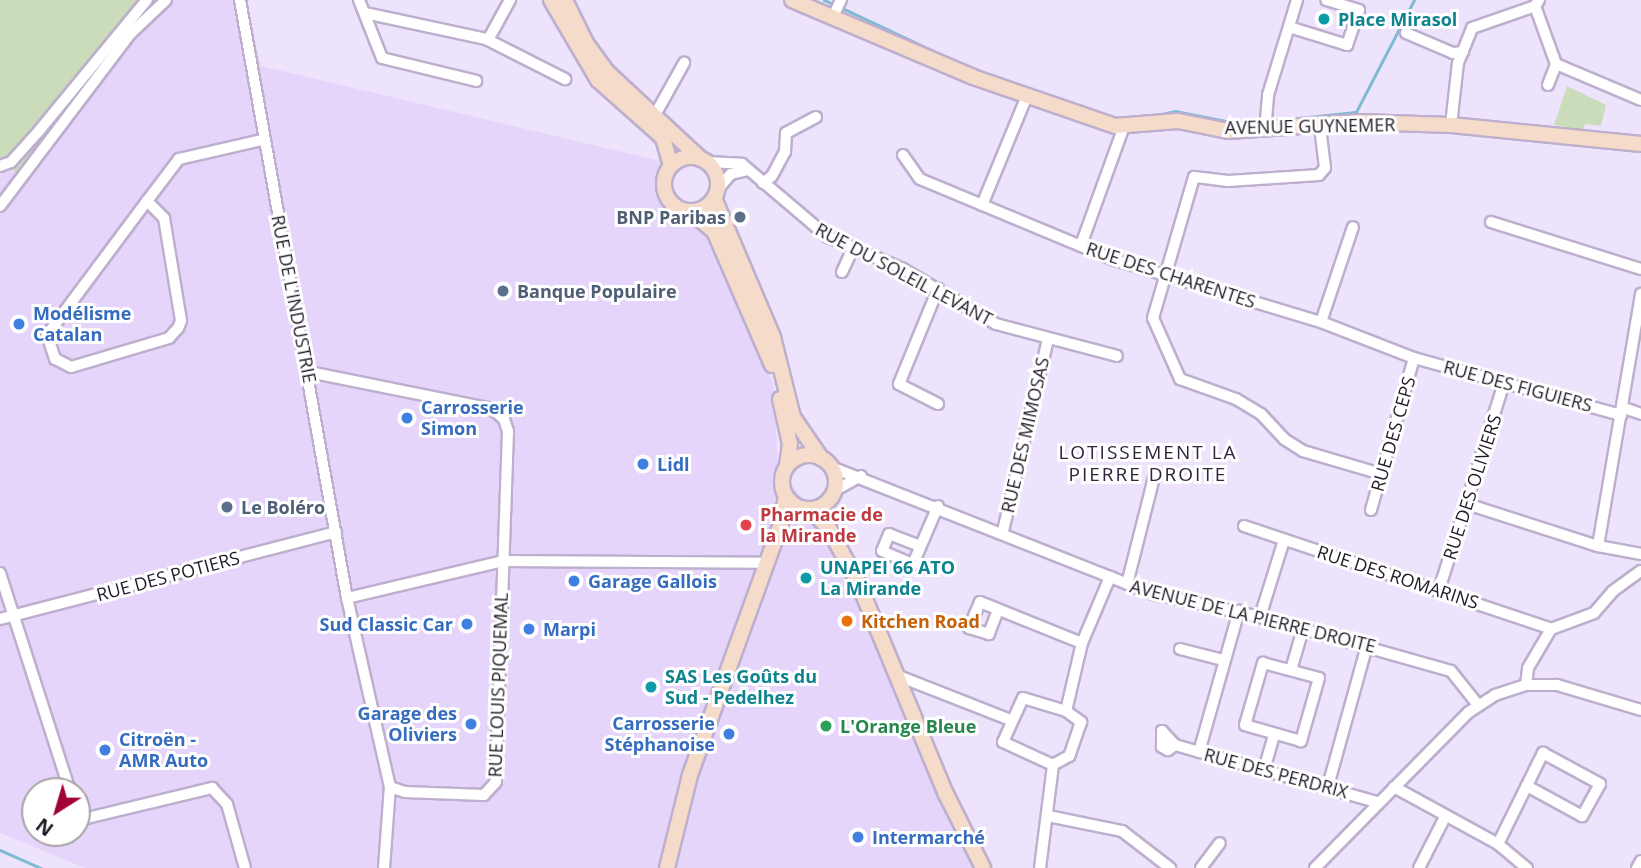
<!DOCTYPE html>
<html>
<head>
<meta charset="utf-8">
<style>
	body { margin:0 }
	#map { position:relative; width:1641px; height:868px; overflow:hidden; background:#eee3fc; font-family:"Open Sans",sans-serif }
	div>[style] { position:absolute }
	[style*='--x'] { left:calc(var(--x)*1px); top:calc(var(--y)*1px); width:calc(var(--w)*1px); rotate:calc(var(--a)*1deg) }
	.built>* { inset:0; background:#e6d5fb }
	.green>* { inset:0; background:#cbdcba }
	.stream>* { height:2.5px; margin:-1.25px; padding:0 1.25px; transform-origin:1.25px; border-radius:1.25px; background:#7cbbd2 }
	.roads { filter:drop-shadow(2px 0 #bdafcd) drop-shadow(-2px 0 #bdafcd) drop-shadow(0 2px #bdafcd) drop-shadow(0 -2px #bdafcd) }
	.street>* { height:10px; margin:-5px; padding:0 5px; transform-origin:5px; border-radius:5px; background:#fff }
	.secondary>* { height:14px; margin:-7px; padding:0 7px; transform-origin:7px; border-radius:7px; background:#f5dbc9 }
	.secondary>.ring { margin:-7px; padding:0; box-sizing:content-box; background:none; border:14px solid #f5dbc9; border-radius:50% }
	.dots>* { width:19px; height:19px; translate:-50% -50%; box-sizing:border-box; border:4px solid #fff; border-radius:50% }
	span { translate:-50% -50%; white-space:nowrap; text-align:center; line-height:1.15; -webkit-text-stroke:6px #fff; paint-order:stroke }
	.culture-label { font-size:18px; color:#0d838f; font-weight:700 }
	.left { translate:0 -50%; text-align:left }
	.street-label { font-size:18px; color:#201a26 }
	.service-label { font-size:18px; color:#4e5e75; font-weight:700 }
	.right { translate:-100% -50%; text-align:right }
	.shop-label { font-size:18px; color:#366cbe; font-weight:700 }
	.health-label { font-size:18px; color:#be3a42; font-weight:700 }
	.food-label { font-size:18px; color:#c56008; font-weight:700 }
	.leisure-label { font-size:18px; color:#27864d; font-weight:700 }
	.neighbourhood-label { font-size:19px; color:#2f243b; letter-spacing:2px }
	.north { position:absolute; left:21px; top:777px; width:70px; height:70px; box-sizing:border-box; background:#fff; border:2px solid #a6a3a8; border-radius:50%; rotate:217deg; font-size:19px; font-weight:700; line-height:28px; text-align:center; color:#201a26 }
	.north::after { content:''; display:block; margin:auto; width:24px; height:32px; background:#a10036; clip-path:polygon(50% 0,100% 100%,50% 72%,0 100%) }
</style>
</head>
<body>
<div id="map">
	<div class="built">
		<i style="clip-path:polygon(evenodd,154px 0,246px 0,261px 66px,660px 161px,655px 187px,664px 204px,670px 211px,707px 224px,773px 382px,778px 466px,822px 525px,860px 597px,976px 868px,85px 868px,0 833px,0 161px,15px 173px,126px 26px,154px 0,35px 791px,77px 791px,77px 833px,35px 833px,35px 791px)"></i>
	</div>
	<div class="green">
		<i style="clip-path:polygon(0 0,154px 0,126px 27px,16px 173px,0 161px)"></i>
		<i style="clip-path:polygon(1567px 86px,1606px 105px,1601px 126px,1585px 124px,1583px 130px,1554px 125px)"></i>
	</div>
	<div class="stream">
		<i style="--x:824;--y:0;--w:13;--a:23"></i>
		<i style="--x:842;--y:8;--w:129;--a:25.2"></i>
		<i style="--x:965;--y:66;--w:151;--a:19.4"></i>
		<i style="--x:1152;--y:116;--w:24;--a:-12"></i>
		<i style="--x:1175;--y:111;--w:63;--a:11"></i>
		<i style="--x:1237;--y:123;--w:26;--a:-4"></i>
		<i style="--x:1114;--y:118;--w:31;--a:-2"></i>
		<i style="--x:1269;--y:121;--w:87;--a:-5.9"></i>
		<i style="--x:1356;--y:112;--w:126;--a:-62.6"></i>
		<i style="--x:0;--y:850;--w:45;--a:23.7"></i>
	</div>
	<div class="roads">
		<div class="street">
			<i style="--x:240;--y:0;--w:607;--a:79.86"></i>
			<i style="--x:359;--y:0;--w:62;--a:68.4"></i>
			<i style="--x:382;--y:58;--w:97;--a:13.7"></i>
			<i style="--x:1535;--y:6;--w:62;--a:70.1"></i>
			<i style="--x:1556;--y:64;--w:92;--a:23"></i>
			<i style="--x:365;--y:13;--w:124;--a:12.1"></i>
			<i style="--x:486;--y:39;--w:89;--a:26.9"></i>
			<i style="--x:832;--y:19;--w:21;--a:-65"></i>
			<i style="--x:1289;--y:27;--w:61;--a:17.2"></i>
			<i style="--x:1347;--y:45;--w:37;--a:-71"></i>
			<i style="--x:1359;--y:10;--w:34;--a:-163"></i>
			<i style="--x:1406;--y:33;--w:51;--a:23.1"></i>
			<i style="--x:1453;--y:53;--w:10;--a:-6"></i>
			<i style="--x:488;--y:40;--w:46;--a:-61.2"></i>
			<i style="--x:1548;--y:85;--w:22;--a:-69"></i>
			<i style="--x:655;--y:115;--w:60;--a:-60.9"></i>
			<i style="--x:1451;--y:125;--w:62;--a:-83.6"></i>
			<i style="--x:1458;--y:63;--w:38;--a:-68"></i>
			<i style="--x:1472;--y:28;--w:67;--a:-19.2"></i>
			<i style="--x:1535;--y:6;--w:7;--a:-56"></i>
			<i style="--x:1320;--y:127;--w:41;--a:83"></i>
			<i style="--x:1325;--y:168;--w:9;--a:131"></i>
			<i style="--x:1319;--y:175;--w:91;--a:176.2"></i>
			<i style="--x:1228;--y:181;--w:34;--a:-173"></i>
			<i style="--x:1194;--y:177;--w:147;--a:106.2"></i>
			<i style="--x:1153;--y:318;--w:67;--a:66.1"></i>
			<i style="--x:1180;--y:379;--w:59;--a:19.7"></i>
			<i style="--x:1236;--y:399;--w:29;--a:31"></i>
			<i style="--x:1261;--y:414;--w:34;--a:47"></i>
			<i style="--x:1284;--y:439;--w:22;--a:32"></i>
			<i style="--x:1303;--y:451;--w:81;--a:16.4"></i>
			<i style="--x:1265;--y:131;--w:36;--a:-85"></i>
			<i style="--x:1268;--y:95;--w:99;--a:-73"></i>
			<i style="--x:903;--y:155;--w:29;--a:55"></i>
			<i style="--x:920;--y:179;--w:211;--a:22.6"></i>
			<i style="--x:1115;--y:260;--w:215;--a:16.8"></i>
			<i style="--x:1321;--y:322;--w:100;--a:21.2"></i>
			<i style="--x:1414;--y:358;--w:215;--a:15.4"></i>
			<i style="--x:707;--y:162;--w:35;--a:3"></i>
			<i style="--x:742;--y:164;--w:113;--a:40.3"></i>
			<i style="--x:828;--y:237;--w:82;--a:23.1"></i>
			<i style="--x:903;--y:269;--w:108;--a:30.6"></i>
			<i style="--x:996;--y:324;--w:125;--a:14.8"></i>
			<i style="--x:0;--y:166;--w:12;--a:-20"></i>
			<i style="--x:11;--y:162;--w:40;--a:-48"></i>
			<i style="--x:38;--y:132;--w:171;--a:-50.5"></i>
			<i style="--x:763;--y:183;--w:11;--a:-38"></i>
			<i style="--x:772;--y:176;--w:27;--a:-62"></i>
			<i style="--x:785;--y:152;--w:19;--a:-87"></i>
			<i style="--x:786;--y:133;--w:34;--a:-28"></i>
			<i style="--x:717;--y:190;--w:21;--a:-49"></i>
			<i style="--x:731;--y:174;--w:17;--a:-13"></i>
			<i style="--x:147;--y:201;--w:24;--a:45"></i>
			<i style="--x:164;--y:218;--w:104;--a:80.6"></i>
			<i style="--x:181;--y:321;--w:8;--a:113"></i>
			<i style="--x:178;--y:328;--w:13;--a:132"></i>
			<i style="--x:169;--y:338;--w:102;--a:163.5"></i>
			<i style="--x:71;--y:367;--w:18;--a:-153"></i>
			<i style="--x:55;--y:359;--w:25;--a:-108"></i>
			<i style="--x:47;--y:335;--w:15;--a:-53"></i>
			<i style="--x:56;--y:323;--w:152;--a:-53.3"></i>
			<i style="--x:147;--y:201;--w:53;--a:-52.7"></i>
			<i style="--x:179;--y:159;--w:85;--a:-12.9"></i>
			<i style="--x:982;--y:205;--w:118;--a:-67.6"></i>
			<i style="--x:0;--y:206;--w:217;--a:-52.9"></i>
			<i style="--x:131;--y:33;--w:48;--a:-43.3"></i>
			<i style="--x:1491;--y:222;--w:157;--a:17.4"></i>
			<i style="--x:1081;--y:245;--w:127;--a:-70.1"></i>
			<i style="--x:842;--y:272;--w:26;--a:-65"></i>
			<i style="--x:1321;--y:322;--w:100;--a:-71.4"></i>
			<i style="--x:309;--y:372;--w:187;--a:11.4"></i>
			<i style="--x:492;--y:409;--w:16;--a:40"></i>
			<i style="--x:504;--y:419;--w:13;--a:72"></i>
			<i style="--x:508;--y:431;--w:351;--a:92"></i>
			<i style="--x:496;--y:782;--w:18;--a:133"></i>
			<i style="--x:484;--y:795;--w:79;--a:-177.8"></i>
			<i style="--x:405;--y:792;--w:16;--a:-162"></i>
			<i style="--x:938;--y:404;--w:44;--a:-152.9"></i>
			<i style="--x:899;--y:384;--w:103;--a:-67.7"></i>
			<i style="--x:1624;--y:408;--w:18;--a:19"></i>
			<i style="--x:831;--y:467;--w:346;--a:21.5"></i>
			<i style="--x:1153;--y:594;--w:109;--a:12.1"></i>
			<i style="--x:1260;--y:617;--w:198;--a:15.8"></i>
			<i style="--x:1451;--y:671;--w:43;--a:51.5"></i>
			<i style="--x:834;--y:491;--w:31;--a:-29"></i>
			<i style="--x:1467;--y:504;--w:138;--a:17.8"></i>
			<i style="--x:1598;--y:546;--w:44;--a:10.5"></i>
			<i style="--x:1371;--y:510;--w:158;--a:-74.2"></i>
			<i style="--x:1244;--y:526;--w:324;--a:18.5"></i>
			<i style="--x:1003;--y:531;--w:197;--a:-76.8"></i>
			<i style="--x:920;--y:546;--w:33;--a:-159"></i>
			<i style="--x:889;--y:534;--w:18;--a:112"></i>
			<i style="--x:882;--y:551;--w:34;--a:23"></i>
			<i style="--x:913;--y:564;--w:63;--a:-66.7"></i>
			<i style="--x:1598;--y:546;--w:256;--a:-80.3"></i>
			<i style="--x:0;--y:573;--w:229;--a:72.2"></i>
			<i style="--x:1127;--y:584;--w:110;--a:-75.8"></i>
			<i style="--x:1439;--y:590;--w:217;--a:-72.6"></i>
			<i style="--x:998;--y:610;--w:26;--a:111"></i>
			<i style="--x:989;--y:634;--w:21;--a:-163"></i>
			<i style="--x:969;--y:628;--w:28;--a:-67"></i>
			<i style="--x:980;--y:602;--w:110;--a:21.9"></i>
			<i style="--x:1260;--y:617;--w:81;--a:-72.7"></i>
			<i style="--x:0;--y:619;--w:347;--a:-14.5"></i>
			<i style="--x:1180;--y:649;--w:44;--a:14.3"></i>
			<i style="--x:1263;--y:663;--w:58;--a:15"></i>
			<i style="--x:1319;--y:678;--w:66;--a:105.9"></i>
			<i style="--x:1301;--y:741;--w:58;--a:-164.1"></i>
			<i style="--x:1245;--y:725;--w:65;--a:-73.8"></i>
			<i style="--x:1291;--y:670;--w:43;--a:-73.7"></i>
			<i style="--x:901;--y:677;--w:118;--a:21.4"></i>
			<i style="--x:1526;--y:685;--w:17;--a:-83"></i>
			<i style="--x:1528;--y:668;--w:45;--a:-59.5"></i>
			<i style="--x:1551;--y:629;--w:46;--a:-20.4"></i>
			<i style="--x:1594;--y:613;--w:29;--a:-49"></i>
			<i style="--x:1613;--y:591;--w:34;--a:-36"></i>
			<i style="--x:1023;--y:698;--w:45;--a:16.8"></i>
			<i style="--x:1066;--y:711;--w:19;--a:36"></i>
			<i style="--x:1081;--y:722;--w:36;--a:109"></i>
			<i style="--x:1069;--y:756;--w:18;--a:151"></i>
			<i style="--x:1053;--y:765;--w:55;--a:-155.3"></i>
			<i style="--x:1003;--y:742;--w:48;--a:-65.6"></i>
			<i style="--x:1066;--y:711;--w:70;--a:-76.8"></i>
			<i style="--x:1082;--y:643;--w:72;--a:-67"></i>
			<i style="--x:1162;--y:731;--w:19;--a:47"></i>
			<i style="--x:1175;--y:745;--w:9;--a:144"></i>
			<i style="--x:1168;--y:750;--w:7;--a:-153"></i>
			<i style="--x:1162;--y:747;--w:16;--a:-90"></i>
			<i style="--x:1175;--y:745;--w:209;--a:15.8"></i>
			<i style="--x:1199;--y:752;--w:147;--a:-74.2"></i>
			<i style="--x:1264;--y:770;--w:37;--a:-74"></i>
			<i style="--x:1328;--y:786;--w:146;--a:-74.5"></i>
			<i style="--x:1394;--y:787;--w:119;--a:28.7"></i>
			<i style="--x:1498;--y:844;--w:38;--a:40"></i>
			<i style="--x:77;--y:812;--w:12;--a:31"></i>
			<i style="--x:87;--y:818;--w:129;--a:-13.5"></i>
			<i style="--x:212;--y:788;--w:22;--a:47"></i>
			<i style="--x:227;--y:804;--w:66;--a:74.3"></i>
			<i style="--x:1048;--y:816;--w:76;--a:11.5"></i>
			<i style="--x:1122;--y:831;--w:61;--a:37.6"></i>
			<i style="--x:1498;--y:844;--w:102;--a:-63.7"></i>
			<i style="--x:1543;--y:753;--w:65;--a:28.5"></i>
			<i style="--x:1600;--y:784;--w:37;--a:119"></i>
			<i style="--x:1582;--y:816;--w:63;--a:-151.4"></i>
			<i style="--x:384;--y:868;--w:81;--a:-85.8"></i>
			<i style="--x:390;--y:787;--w:194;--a:-102.8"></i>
			<i style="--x:347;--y:598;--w:160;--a:-13.3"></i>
			<i style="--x:503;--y:561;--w:263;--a:0.4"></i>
			<i style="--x:1040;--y:868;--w:104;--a:-82.8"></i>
			<i style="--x:1201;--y:868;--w:31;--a:-53"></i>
			<i style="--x:1315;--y:868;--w:219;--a:-45.4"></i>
			<i style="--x:1469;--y:712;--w:31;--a:-33"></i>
			<i style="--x:1495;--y:695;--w:33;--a:-18"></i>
			<i style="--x:1526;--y:685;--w:31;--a:0"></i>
			<i style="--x:1557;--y:685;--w:88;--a:16.6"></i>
			<i style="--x:1419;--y:868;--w:59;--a:-63"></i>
			<i style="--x:1637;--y:868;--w:8;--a:-60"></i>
		</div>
		<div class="secondary">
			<i style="--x:551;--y:0;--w:93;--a:59.6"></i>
			<i style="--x:598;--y:80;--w:87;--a:41.7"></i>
			<i style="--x:663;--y:138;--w:29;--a:74"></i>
			<i style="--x:565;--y:0;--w:48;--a:64"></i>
			<i style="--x:586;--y:43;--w:36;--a:54"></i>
			<i style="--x:607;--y:72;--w:127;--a:42.8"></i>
			<i style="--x:792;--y:0;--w:197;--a:23"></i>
			<i style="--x:973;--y:77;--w:150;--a:19"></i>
			<i style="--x:1115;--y:126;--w:63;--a:-4.5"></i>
			<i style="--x:1178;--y:121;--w:52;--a:11.1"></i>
			<i style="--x:1229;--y:131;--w:130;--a:-4"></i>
			<i style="--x:1359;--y:122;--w:92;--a:1.9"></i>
			<i style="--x:1451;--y:125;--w:191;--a:5.7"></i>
			<i class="ring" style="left:664px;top:157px;width:40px;height:40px"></i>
			<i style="--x:714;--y:198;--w:151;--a:67"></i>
			<i style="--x:773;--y:337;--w:82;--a:76"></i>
			<i style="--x:793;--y:417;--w:50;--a:55.7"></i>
			<i style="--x:691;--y:212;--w:30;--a:40"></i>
			<i style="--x:714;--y:231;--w:146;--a:66.6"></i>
			<i style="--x:780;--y:399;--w:46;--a:77.5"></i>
			<i style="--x:790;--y:444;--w:22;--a:98"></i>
			<i class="ring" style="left:782px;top:455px;width:40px;height:40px"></i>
			<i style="--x:810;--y:509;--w:28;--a:46"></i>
			<i style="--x:829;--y:529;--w:60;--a:61.3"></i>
			<i style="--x:858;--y:582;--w:230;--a:67.5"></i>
			<i style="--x:946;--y:794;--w:83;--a:63.4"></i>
			<i style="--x:667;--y:868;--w:96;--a:-76.1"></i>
			<i style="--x:690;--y:775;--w:267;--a:-70.1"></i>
			<i style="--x:781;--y:524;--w:28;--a:-80"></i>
		</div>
	</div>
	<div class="dots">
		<i style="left:1324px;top:19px;background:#0f9aa8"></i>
		<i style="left:740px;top:217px;background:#5c6f8a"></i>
		<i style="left:503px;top:291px;background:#5c6f8a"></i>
		<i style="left:19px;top:324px;background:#3f7fe0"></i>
		<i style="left:407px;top:418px;background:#3f7fe0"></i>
		<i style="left:643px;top:464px;background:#3f7fe0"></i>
		<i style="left:227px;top:507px;background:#5c6f8a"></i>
		<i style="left:746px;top:525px;background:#e0444e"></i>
		<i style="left:806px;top:578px;background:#0f9aa8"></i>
		<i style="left:574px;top:581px;background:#3f7fe0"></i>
		<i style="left:847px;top:621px;background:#e8710a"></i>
		<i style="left:467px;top:624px;background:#3f7fe0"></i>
		<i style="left:529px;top:629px;background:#3f7fe0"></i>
		<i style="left:651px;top:687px;background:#0f9aa8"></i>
		<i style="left:471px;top:724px;background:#3f7fe0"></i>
		<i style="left:826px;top:726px;background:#2e9e5b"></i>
		<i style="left:729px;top:734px;background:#3f7fe0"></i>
		<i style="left:105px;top:750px;background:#3f7fe0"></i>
		<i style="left:858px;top:837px;background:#3f7fe0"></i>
	</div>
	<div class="culture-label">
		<span class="left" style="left:1338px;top:19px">Place Mirasol</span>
		<span class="left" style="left:820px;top:578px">UNAPEI 66 ATO<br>La Mirande</span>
		<span class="left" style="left:665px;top:687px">SAS Les Goûts du<br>Sud - Pedelhez</span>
	</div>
	<div class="street-label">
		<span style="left:1310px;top:126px;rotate:-1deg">AVENUE GUYNEMER</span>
		<span style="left:904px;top:274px;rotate:28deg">RUE DU SOLEIL LEVANT</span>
		<span style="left:1171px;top:275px;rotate:18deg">RUE DES CHARENTES</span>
		<span style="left:294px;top:299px;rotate:79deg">RUE DE L'INDUSTRIE</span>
		<span style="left:1518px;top:386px;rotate:15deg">RUE DES FIGUIERS</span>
		<span style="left:1393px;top:434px;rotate:-74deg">RUE DES CEPS</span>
		<span style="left:1025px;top:435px;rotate:-77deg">RUE DES MIMOSAS</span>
		<span style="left:1472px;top:487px;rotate:-72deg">RUE DES OLIVIERS</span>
		<span style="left:168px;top:576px;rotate:-15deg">RUE DES POTIERS</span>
		<span style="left:1398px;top:577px;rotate:18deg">RUE DES ROMARINS</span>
		<span style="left:1253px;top:616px;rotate:14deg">AVENUE DE LA PIERRE DROITE</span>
		<span style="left:498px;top:685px;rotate:-88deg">RUE LOUIS PIQUEMAL</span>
		<span style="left:1276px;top:773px;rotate:15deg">RUE DES PERDRIX</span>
	</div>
	<div class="service-label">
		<span class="right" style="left:726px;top:217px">BNP Paribas</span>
		<span class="left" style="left:517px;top:291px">Banque Populaire</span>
		<span class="left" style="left:241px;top:507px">Le Boléro</span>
	</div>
	<div class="shop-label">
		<span class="left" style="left:33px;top:324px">Modélisme<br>Catalan</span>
		<span class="left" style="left:421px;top:418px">Carrosserie<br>Simon</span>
		<span class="left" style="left:657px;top:464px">Lidl</span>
		<span class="left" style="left:588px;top:581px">Garage Gallois</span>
		<span class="right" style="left:453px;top:624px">Sud Classic Car</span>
		<span class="left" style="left:543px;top:629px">Marpi</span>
		<span class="right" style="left:457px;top:724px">Garage des<br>Oliviers</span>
		<span class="right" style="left:715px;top:734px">Carrosserie<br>Stéphanoise</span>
		<span class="left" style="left:119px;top:750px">Citroën -<br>AMR Auto</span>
		<span class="left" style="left:872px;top:837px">Intermarché</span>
	</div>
	<div class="health-label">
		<span class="left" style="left:760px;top:525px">Pharmacie de<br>la Mirande</span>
	</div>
	<div class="food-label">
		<span class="left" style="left:861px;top:621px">Kitchen Road</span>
	</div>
	<div class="leisure-label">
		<span class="left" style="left:840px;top:726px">L'Orange Bleue</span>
	</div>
	<div class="neighbourhood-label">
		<span style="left:1148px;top:464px">LOTISSEMENT LA<br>PIERRE DROITE</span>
	</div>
	<div class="north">N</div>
</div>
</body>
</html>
